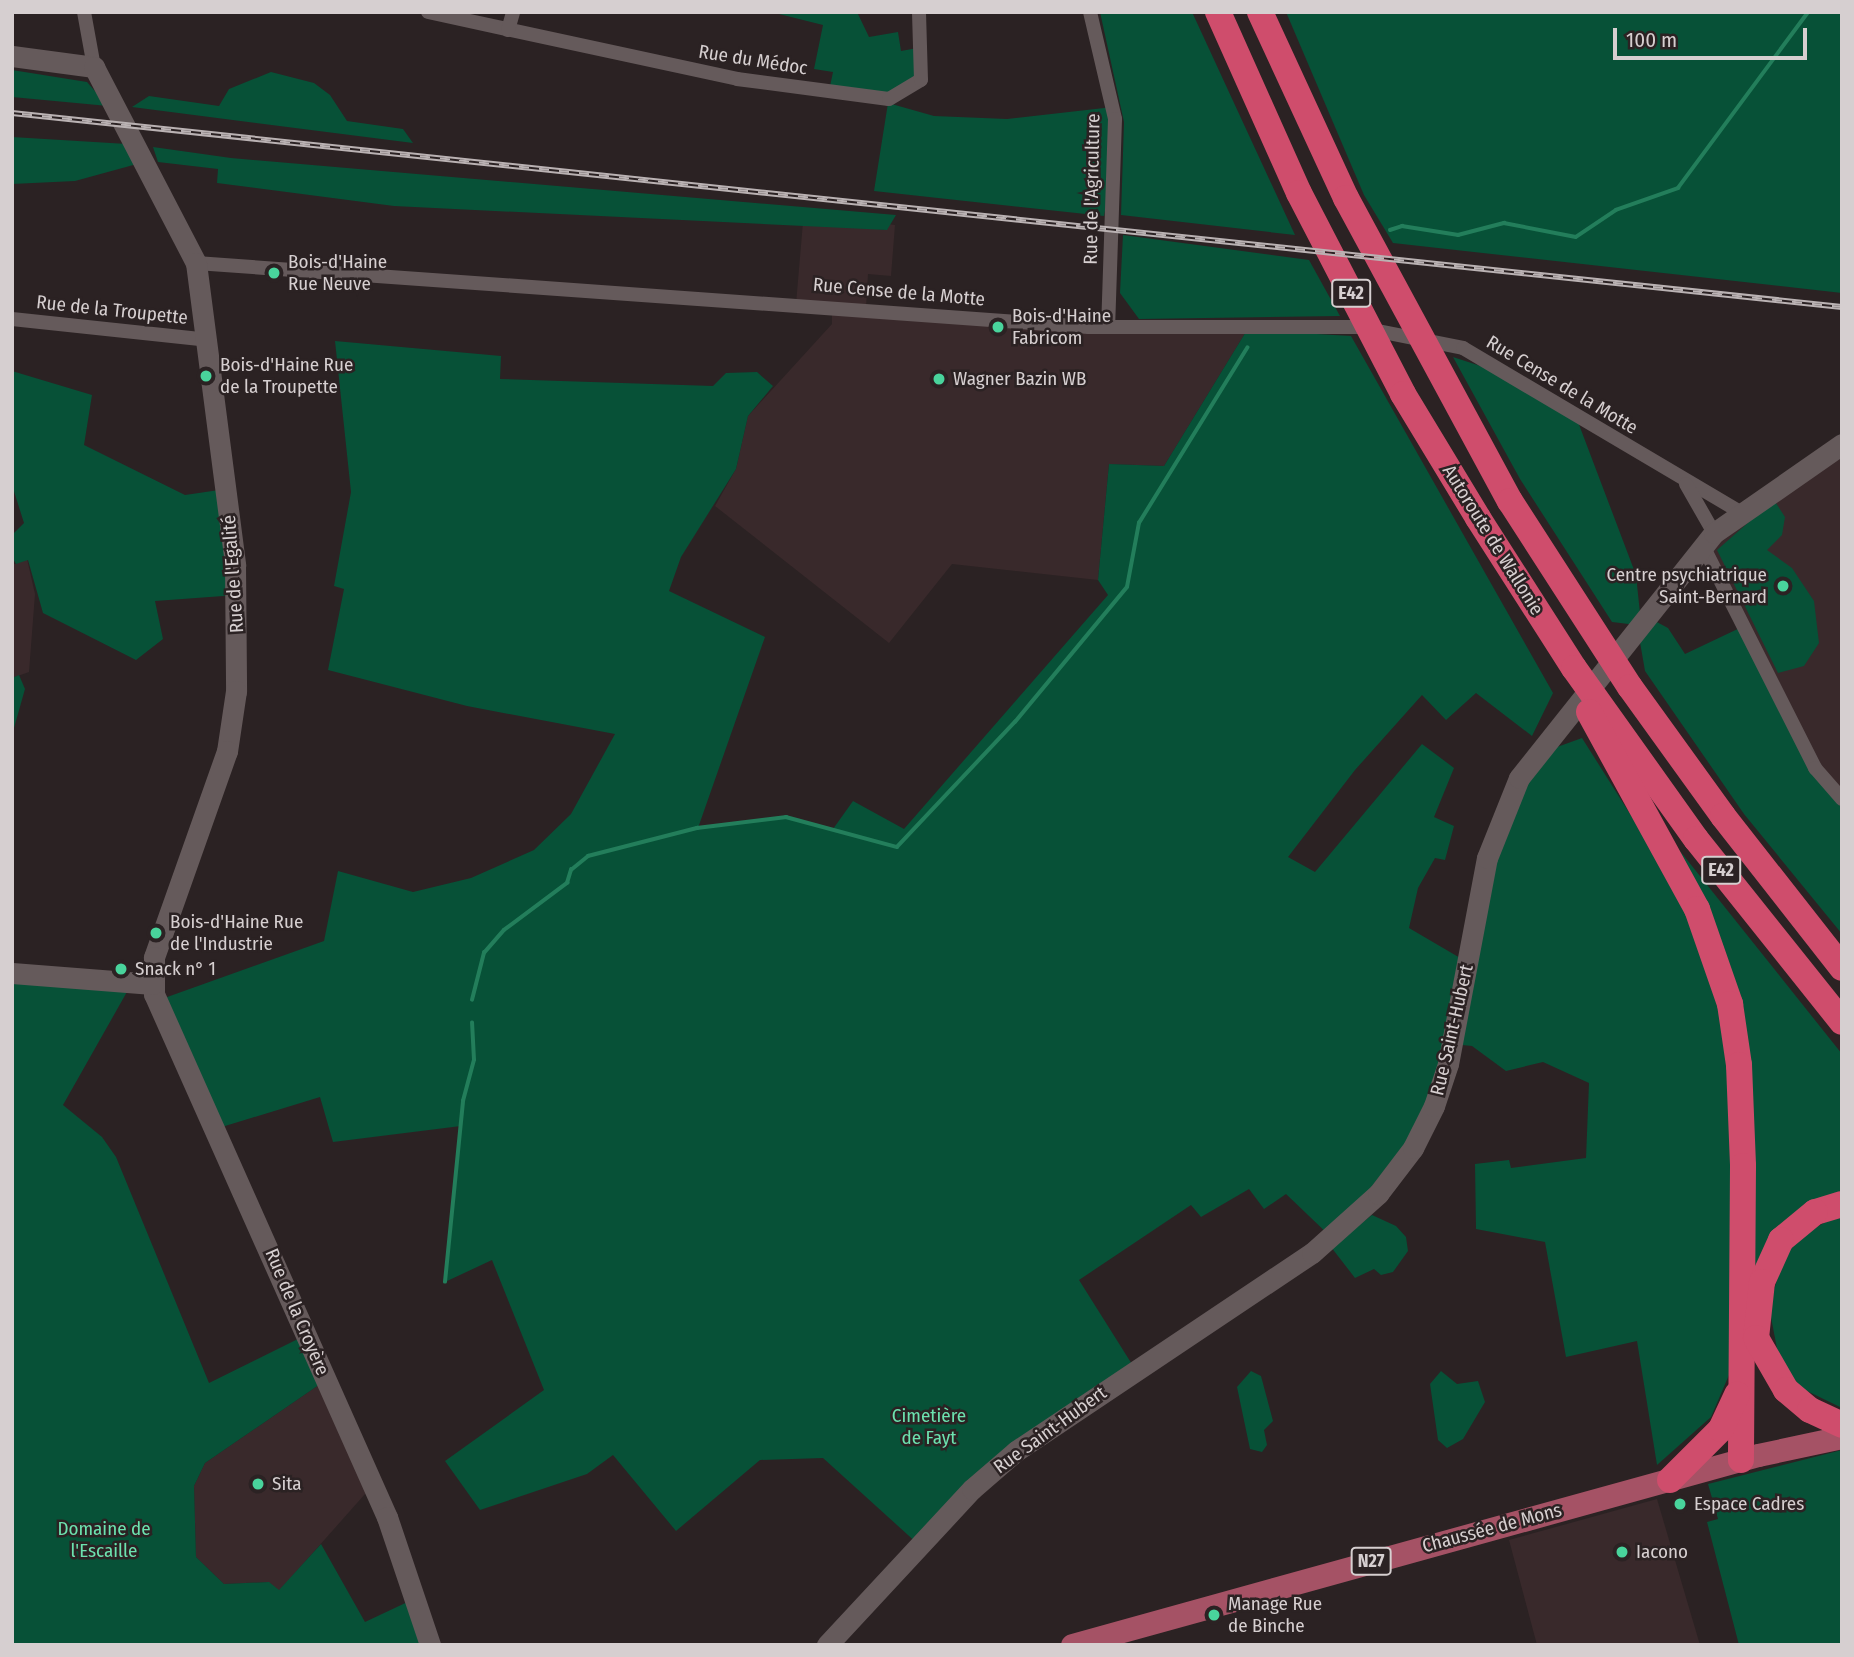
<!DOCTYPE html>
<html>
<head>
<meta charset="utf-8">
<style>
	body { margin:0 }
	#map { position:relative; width:1854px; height:1657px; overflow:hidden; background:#2b2223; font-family:"Fira Sans Condensed",sans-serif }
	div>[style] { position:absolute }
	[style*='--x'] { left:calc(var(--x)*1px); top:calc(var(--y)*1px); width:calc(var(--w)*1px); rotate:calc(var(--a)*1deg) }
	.built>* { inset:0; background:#39292b }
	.green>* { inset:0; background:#075137 }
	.stream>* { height:3.5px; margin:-1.75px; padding:0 1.75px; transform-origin:1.75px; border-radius:1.75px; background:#237e5b }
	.street>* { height:14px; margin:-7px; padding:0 7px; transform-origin:7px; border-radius:7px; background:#655a5b }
	.secondary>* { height:21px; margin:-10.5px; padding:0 10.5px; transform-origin:10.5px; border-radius:10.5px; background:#655a5b }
	.primary>* { height:23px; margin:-11.5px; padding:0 11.5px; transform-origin:11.5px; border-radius:11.5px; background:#a55265 }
	.highway>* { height:26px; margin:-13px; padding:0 13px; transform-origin:13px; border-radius:13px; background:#cf4d6c }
	.rail>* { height:6px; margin-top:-3px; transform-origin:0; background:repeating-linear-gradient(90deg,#2b2223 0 10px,#bab2b3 0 20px); box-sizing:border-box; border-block:2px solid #bab2b3 }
	.dots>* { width:19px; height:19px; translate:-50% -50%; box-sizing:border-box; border:4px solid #2b2223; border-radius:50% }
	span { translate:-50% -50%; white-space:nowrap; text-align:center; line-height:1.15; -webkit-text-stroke:5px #2b2223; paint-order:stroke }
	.shield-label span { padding:2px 5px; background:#2b2223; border:2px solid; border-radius:5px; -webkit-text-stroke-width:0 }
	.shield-label { font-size:18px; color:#d6cfd0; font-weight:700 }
	.street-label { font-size:19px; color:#d6cfd0 }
	.poi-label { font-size:19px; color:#d6cfd0 }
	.left { translate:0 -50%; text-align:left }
	.right { translate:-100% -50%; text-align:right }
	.park-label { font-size:19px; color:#6ce2af }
	.frame { position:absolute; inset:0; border:14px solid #d6cfd0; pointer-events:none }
	.scale { position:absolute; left:1613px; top:28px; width:194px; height:32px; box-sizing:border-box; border:4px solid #d6cfd0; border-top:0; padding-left:9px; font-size:21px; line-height:24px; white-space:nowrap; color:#d6cfd0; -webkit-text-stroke:5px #2b2223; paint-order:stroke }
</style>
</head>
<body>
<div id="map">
	<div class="built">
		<i style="clip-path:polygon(803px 222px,887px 230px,887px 224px,895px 225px,891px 276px,868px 274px,866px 308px,1247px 330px,1164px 466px,1109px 464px,1098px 580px,952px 564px,889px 643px,715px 506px,736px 469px,748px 416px,832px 324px,832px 306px,796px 304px)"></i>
		<i style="clip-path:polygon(1842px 443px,1842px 799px,1828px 784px,1703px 546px)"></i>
		<i style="clip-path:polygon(27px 559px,35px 594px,29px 672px,12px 678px,12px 565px)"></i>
		<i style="clip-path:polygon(326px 1380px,373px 1485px,279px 1591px,268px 1582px,224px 1584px,196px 1557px,194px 1486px,205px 1463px)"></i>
		<i style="clip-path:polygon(1657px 1499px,1700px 1645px,1537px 1645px,1509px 1540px)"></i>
	</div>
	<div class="green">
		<i style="clip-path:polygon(771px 12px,857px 12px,869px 37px,898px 32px,901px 51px,923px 47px,925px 67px,903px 96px,829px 91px,833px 72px,814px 69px,823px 25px)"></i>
		<i style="clip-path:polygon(1100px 12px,1192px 12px,1295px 235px,1121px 215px,1124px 122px)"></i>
		<i style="clip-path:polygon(1286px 12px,1842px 12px,1842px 293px,1393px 243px,1364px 195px)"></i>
		<i style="clip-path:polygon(12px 70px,87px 82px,108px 106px,12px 97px)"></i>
		<i style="clip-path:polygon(271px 72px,314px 83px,330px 95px,347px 121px,403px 129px,413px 143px,132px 107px,149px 96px,219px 106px,229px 89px)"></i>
		<i style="clip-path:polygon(888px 103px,934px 116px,1007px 119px,1113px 107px,1114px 164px,1104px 216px,874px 191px)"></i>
		<i style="clip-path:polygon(12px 137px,127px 144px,137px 164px,75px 181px,12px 184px)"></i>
		<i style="clip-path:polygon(153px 147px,231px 158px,896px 215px,887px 230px,394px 206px,217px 183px,218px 169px,158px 162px)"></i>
		<i style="clip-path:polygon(1123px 235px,1309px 260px,1340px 316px,1139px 319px,1120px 293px)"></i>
		<i style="clip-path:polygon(1247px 330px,1351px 336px,1553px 693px,1532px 736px,1476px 693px,1446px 720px,1422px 695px,1355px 770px,1288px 857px,1315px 872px,1422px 744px,1454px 768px,1434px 817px,1454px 826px,1445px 860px,1435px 858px,1418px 888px,1409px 928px,1467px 962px,1477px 905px,1535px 755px,1582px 738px,1668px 874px,1695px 934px,1720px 1003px,1729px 1064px,1733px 1165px,1729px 1375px,1711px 1417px,1657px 1465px,1637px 1341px,1566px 1357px,1545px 1242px,1476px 1229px,1475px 1164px,1509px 1160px,1511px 1168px,1586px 1158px,1589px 1083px,1543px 1062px,1506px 1071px,1472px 1046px,1452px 1044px,1434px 1106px,1332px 1238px,1286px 1194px,1264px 1209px,1249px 1189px,1201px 1217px,1191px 1205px,1079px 1280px,1135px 1369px,1038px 1434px,919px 1545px,823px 1458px,760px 1460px,676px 1531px,613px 1455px,587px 1474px,480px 1510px,445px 1461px,544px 1390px,492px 1260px,445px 1282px,461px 1126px,333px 1142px,320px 1097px,212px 1130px,156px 1001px,324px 941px,338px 871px,413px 892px,471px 878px,534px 850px,571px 814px,615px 734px,467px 706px,328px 670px,344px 589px,334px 586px,351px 492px,335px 341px,501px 356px,500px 379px,713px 386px,726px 373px,757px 372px,773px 386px,748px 416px,736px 469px,681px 557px,669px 591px,765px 637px,698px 828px,786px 817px,833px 829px,853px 801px,904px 829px,1108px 595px,1098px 580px,1109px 464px,1164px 466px)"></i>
		<i style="clip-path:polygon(1453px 357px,1517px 378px,1575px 414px,1636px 575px,1640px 613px,1668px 628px,1685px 654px,1744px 626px,1815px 768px,1842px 799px,1842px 934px,1744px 814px,1645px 671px,1637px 625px,1612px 622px,1520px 479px)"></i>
		<i style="clip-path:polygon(12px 371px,92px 395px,84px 445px,185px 495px,226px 489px,237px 595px,155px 601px,163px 639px,136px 660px,43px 613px,28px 560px,16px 564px,12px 557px,12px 535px,24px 523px,12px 485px)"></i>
		<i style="clip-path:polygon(1774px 500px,1785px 517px,1782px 535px,1767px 550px,1792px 568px,1814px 601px,1819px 643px,1804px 666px,1778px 673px,1717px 550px)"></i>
		<i style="clip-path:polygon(19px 675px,25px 689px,12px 735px,12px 678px)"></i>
		<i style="clip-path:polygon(1680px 851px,1842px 1054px,1842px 1194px,1750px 1290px,1751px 1135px,1705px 906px)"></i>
		<i style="clip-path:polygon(12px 973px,132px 983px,63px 1105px,102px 1137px,116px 1157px,209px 1383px,306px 1335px,326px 1380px,205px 1463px,194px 1486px,196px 1557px,224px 1584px,269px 1582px,279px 1590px,321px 1544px,365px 1622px,416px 1598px,430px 1645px,12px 1645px)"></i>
		<i style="clip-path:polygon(1842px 1213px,1842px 1408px,1803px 1389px,1780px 1364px,1769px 1307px,1784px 1256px,1802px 1235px)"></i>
		<i style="clip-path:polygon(1372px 1215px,1396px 1226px,1406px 1237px,1408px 1251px,1393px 1272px,1381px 1275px,1374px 1269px,1355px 1278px,1331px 1247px)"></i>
		<i style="clip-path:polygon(1251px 1371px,1261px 1376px,1273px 1421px,1264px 1430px,1267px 1445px,1262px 1452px,1250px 1449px,1237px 1387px)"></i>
		<i style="clip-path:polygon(1441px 1371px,1457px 1384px,1478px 1381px,1485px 1402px,1463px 1439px,1447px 1448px,1438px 1440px,1430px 1384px)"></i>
		<i style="clip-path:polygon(1842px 1450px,1842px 1645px,1739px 1645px,1707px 1522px,1718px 1519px,1708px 1484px)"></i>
	</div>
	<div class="stream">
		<i style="--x:1390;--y:230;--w:13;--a:-18"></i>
		<i style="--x:1402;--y:226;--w:57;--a:9.1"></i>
		<i style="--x:1458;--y:235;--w:48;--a:-14.6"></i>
		<i style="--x:1504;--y:223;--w:73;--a:11"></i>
		<i style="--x:1576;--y:237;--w:48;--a:-34"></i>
		<i style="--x:1616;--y:210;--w:66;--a:-19.5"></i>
		<i style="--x:1678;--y:188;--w:219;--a:-53.5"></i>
		<i style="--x:472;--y:1000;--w:49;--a:-75.7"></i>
		<i style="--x:484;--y:953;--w:30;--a:-49"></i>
		<i style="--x:504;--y:930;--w:79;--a:-36.7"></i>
		<i style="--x:567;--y:883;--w:14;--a:-73"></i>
		<i style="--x:571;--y:870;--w:22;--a:-39"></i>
		<i style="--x:588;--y:856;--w:113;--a:-14.4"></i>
		<i style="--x:697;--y:828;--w:90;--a:-7"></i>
		<i style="--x:786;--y:817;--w:115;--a:15.1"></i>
		<i style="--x:897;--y:847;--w:172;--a:-46.7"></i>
		<i style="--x:1015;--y:722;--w:175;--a:-50.3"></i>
		<i style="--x:1127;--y:587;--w:65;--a:-79.4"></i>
		<i style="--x:1139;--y:523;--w:206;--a:-58.3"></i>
		<i style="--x:445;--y:1282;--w:182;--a:-84.3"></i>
		<i style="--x:463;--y:1101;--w:42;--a:-75"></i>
		<i style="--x:474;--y:1060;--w:37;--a:-93"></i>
	</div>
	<div class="street">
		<i style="--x:84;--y:12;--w:56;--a:79.7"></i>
		<i style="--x:428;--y:12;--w:316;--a:12.2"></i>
		<i style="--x:737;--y:79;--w:153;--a:7.5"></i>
		<i style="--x:889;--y:99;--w:37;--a:-31"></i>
		<i style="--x:921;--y:80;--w:68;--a:-91.7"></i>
		<i style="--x:1090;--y:12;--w:110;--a:76.8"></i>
		<i style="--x:1115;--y:119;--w:208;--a:91.9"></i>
		<i style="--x:508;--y:30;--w:19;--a:-74"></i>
		<i style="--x:196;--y:263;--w:895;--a:4.1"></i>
		<i style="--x:1089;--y:327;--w:269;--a:0"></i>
		<i style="--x:1358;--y:327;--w:107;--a:11.3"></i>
		<i style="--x:1463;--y:348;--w:321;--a:30.6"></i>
		<i style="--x:12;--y:319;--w:196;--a:6.1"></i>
		<i style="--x:1686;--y:484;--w:56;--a:60.3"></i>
		<i style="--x:1703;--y:546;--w:249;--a:63.2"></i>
		<i style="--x:1815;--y:768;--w:41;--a:48.9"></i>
	</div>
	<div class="secondary">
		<i style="--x:12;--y:56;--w:83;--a:7.6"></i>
		<i style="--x:94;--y:67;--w:221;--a:62.5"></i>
		<i style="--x:196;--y:263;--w:305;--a:82.6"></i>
		<i style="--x:235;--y:565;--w:126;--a:89.5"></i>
		<i style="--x:236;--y:691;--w:61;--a:98.5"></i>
		<i style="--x:227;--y:751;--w:219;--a:109.5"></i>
		<i style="--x:154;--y:957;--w:37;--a:90"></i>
		<i style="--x:154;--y:994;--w:573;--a:65.99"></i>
		<i style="--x:387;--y:1517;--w:135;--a:71.4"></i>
		<i style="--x:12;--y:973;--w:141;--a:4.5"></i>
		<i style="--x:827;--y:1645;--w:213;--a:-47.1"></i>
		<i style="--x:972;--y:1489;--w:58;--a:-40.8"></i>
		<i style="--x:1016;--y:1451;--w:356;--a:-33.8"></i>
		<i style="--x:1312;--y:1253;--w:89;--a:-41.8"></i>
		<i style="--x:1378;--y:1194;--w:58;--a:-52.7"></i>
		<i style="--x:1413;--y:1148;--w:47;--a:-63.4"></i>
		<i style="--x:1434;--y:1106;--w:44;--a:-71.6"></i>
		<i style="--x:1448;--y:1064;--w:210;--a:-79.3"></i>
		<i style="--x:1487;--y:858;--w:86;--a:-68.2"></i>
		<i style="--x:1519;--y:778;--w:313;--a:-51.5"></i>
		<i style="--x:1714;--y:533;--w:156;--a:-34.8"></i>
	</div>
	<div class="primary">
		<i style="--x:1072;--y:1645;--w:712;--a:-15.48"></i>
		<i style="--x:1758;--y:1455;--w:86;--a:-12.1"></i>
	</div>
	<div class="highway">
		<i style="--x:1218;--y:12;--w:198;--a:65.9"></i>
		<i style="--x:1299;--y:193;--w:226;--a:62.6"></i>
		<i style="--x:1403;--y:394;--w:145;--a:58.8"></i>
		<i style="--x:1478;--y:518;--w:178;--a:57.4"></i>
		<i style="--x:1574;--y:668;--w:210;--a:54.5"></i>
		<i style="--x:1696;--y:839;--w:234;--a:51.4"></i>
		<i style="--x:1260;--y:12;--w:205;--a:65.2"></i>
		<i style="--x:1346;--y:198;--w:345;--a:61.6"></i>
		<i style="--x:1510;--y:501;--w:221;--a:57.2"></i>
		<i style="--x:1630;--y:687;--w:159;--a:54.2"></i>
		<i style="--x:1723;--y:816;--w:193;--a:51.9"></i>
		<i style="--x:1589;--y:712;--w:225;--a:61.3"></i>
		<i style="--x:1697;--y:909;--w:101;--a:70.8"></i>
		<i style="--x:1730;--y:1004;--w:62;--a:81.6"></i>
		<i style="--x:1739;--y:1065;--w:101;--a:87.7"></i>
		<i style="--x:1743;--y:1166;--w:294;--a:90.4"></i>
		<i style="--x:1842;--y:1204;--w:28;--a:163"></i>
		<i style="--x:1815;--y:1212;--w:44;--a:140.5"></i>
		<i style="--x:1781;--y:1240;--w:46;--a:114.3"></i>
		<i style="--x:1762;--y:1282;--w:56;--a:96.1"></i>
		<i style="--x:1756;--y:1338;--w:60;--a:60"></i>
		<i style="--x:1786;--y:1390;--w:31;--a:40"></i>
		<i style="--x:1810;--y:1410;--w:35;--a:25"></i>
		<i style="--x:1670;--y:1480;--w:72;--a:-45"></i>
		<i style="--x:1721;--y:1429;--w:38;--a:-65"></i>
	</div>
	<div class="rail">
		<i style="--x:12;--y:113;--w:1840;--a:6.05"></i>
	</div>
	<div class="dots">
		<i style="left:274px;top:273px;background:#49d49c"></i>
		<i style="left:998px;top:327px;background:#49d49c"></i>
		<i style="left:206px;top:376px;background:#49d49c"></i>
		<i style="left:939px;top:379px;background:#49d49c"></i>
		<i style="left:1783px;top:586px;background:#49d49c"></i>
		<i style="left:156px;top:933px;background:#49d49c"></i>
		<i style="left:121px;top:969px;background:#49d49c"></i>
		<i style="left:258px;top:1484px;background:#49d49c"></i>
		<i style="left:1680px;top:1504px;background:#49d49c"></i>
		<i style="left:1622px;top:1552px;background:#49d49c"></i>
		<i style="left:1214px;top:1615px;background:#49d49c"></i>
	</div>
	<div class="shield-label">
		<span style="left:1351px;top:293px">E42</span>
		<span style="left:1721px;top:870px">E42</span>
		<span style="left:1371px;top:1561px">N27</span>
	</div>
	<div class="street-label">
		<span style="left:753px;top:60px;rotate:9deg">Rue du Médoc</span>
		<span style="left:1092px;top:189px;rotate:-89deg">Rue de l'Agriculture</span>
		<span style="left:899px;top:292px;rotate:5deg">Rue Cense de la Motte</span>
		<span style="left:112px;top:310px;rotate:6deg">Rue de la Troupette</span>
		<span style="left:1562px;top:385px;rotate:31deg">Rue Cense de la Motte</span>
		<span style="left:1493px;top:540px;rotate:58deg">Autoroute de Wallonie</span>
		<span style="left:233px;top:574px;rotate:-94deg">Rue de l'Egalité</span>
		<span style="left:1452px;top:1030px;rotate:-77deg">Rue Saint-Hubert</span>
		<span style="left:297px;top:1312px;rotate:67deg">Rue de la Croyère</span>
		<span style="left:1050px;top:1430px;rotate:-36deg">Rue Saint-Hubert</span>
		<span style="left:1492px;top:1528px;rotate:-15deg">Chaussée de Mons</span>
	</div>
	<div class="poi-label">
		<span class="left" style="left:288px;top:273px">Bois-d'Haine<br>Rue Neuve</span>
		<span class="left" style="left:1012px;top:327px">Bois-d'Haine<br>Fabricom</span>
		<span class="left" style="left:220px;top:376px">Bois-d'Haine Rue<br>de la Troupette</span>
		<span class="left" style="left:953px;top:379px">Wagner Bazin WB</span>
		<span class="right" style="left:1767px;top:586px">Centre psychiatrique<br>Saint-Bernard</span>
		<span class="left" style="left:170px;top:933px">Bois-d'Haine Rue<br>de l'Industrie</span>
		<span class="left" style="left:135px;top:969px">Snack n° 1</span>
		<span class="left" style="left:272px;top:1484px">Sita</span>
		<span class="left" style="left:1694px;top:1504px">Espace Cadres</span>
		<span class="left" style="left:1636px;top:1552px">Iacono</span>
		<span class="left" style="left:1228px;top:1615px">Manage Rue<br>de Binche</span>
	</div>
	<div class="park-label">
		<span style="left:929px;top:1427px">Cimetière<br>de Fayt</span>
		<span style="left:104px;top:1540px">Domaine de<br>l'Escaille</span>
	</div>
	<div class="frame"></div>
	<div class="scale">100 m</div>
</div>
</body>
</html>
